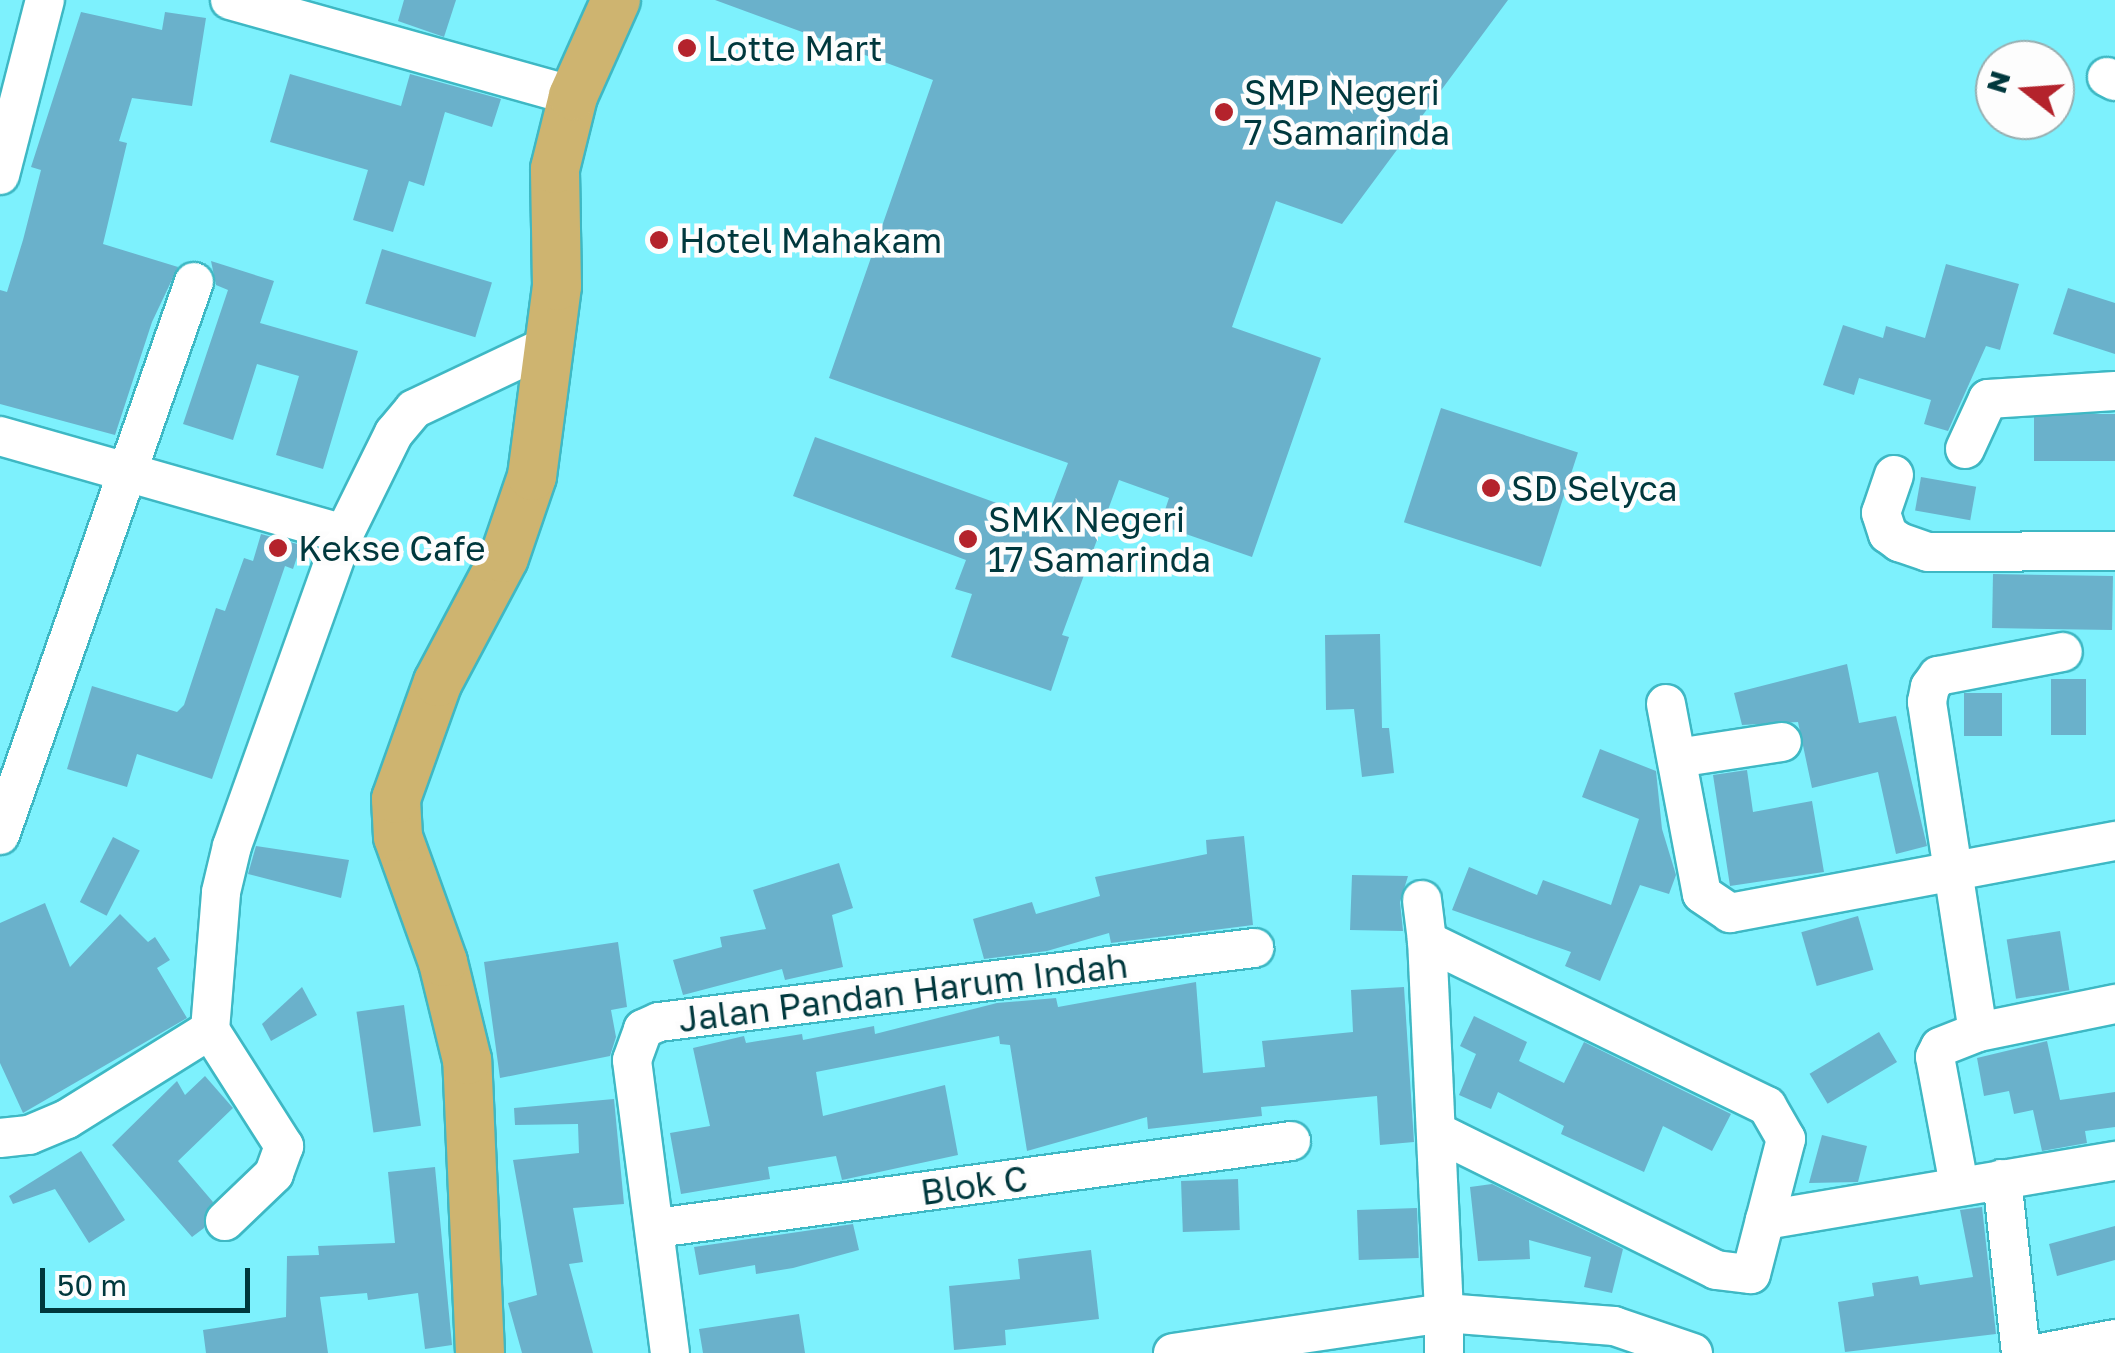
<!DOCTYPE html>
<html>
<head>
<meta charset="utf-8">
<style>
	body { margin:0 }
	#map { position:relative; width:2115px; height:1353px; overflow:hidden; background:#7df1fd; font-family:"Golos Text",sans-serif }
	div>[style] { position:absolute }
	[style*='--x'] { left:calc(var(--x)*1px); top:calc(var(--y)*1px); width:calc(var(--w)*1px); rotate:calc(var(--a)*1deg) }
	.building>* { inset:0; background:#6ab1cb; transform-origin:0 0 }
	.roads { filter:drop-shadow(2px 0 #3eb8c4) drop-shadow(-2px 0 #3eb8c4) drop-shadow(0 2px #3eb8c4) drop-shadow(0 -2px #3eb8c4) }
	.minor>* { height:38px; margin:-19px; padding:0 19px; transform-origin:19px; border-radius:19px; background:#fff }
	.major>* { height:48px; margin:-24px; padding:0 24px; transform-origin:24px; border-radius:24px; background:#ceb470 }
	.dots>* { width:28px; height:28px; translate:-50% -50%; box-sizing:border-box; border:5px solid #fdfdfd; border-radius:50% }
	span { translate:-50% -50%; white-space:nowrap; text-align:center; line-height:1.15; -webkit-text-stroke:9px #fdfdfd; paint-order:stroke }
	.poi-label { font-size:35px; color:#00383d }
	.left { translate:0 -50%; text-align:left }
	.street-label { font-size:35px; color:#00383d }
	.north { position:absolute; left:1975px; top:40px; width:100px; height:100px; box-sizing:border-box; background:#fdfdfd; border:2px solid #98aeb0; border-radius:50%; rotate:287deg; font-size:28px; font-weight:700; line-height:40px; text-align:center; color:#00383d }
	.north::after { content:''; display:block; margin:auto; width:35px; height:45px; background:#b4232c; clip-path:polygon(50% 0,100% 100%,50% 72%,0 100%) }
	.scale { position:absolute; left:40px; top:1268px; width:210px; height:45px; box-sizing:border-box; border:5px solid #00383d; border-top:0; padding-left:12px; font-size:30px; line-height:35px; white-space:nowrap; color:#00383d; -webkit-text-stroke:8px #fdfdfd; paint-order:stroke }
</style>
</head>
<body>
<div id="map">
	<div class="building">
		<i style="clip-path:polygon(404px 0,456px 0,444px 37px,398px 21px)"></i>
		<i style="clip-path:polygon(715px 0,1508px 0,1342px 224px,1276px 201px,1232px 327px,1321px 358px,1252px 557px,1160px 525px,1169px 498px,1119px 480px,1062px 635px,1069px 637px,1051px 691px,951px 657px,972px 594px,955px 589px,966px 560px,793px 496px,815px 437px,1046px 521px,1068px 463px,829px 378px,933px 80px)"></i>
		<i style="clip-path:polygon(81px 12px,162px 30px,165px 12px,206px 18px,192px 106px,132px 98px,119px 141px,127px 143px,103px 244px,178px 267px,152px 322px,115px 435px,0 404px,0 290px,7px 292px,23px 240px,41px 170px,31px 167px)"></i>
		<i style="clip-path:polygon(290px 74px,401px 106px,410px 74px,501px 99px,492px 127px,445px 112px,424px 186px,409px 181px,393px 232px,353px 220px,368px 170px,270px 142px)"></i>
		<i style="left:382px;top:249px;width:115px;height:57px;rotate:17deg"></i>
		<i style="clip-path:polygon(211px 261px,274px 281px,260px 323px,358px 351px,323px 469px,276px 455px,299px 376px,257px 364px,233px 440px,183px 424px,228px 290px,216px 285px)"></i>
		<i style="clip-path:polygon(1946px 264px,2019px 284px,2000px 350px,1986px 346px,1948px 431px,1924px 424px,1931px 400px,1859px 378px,1854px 395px,1823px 385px,1843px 325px,1883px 338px,1886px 326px,1925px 338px)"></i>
		<i style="clip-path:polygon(2068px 288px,2115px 303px,2115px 354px,2053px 334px)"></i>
		<i style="left:1441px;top:408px;width:144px;height:120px;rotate:18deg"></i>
		<i style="left:2115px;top:414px;width:47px;height:81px;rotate:90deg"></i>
		<i style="left:1921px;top:477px;width:56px;height:34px;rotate:10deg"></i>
		<i style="clip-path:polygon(261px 534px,301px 545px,293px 569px,285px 566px,212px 779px,137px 754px,127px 787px,67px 769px,92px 686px,177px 712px,184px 705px,216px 608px,225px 611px,244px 558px,253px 561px)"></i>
		<i style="left:1993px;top:574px;width:120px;height:54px;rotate:1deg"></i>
		<i style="clip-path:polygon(1380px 634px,1382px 728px,1389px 728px,1394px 773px,1362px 777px,1354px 709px,1326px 710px,1325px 635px)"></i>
		<i style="clip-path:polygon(1847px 664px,1859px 723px,1896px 716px,1927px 846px,1896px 854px,1878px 772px,1812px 788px,1798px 722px,1742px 725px,1734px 693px)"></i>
		<i style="left:2051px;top:679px;width:35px;height:56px"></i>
		<i style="left:2002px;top:693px;width:43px;height:38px;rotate:90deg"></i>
		<i style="clip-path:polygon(1600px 749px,1656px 771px,1662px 829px,1676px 875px,1669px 894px,1640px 885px,1600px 981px,1565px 966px,1571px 952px,1452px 910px,1469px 867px,1537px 895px,1543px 880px,1611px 905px,1639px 819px,1582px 797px)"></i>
		<i style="clip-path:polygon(1747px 770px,1753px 812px,1812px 801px,1824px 872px,1730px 886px,1713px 775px)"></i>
		<i style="clip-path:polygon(1244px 836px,1253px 925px,1111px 943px,1109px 933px,1047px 951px,984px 959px,973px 919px,1032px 902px,1036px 914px,1100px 896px,1095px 877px,1207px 854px,1206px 840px)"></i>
		<i style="left:113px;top:837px;width:30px;height:73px;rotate:27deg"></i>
		<i style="clip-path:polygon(256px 846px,349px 860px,341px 898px,248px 874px)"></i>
		<i style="clip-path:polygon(839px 863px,853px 908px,832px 915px,843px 967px,785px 980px,782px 969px,683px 995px,673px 960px,722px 947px,720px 937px,766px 929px,753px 890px)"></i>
		<i style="clip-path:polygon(1352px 875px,1408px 876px,1400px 902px,1403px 931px,1350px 930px)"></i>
		<i style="clip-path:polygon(45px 903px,70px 967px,120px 914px,148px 942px,155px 937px,170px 960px,157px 968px,187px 1018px,23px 1113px,0 1063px,0 923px)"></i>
		<i style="left:1858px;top:916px;width:56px;height:59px;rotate:74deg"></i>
		<i style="left:2060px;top:931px;width:60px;height:54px;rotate:81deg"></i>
		<i style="clip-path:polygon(618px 942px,627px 1007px,611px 1010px,616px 1037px,610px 1056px,500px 1078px,484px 962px)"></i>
		<i style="clip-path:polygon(1196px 982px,1203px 1073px,1265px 1067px,1262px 1041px,1353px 1032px,1351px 990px,1404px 987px,1414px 1142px,1380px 1145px,1377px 1096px,1261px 1107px,1262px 1116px,1148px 1129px,1147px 1117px,1027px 1151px,1010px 1045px,1000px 1044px,999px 1036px,816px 1072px,823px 1116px,945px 1085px,958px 1155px,842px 1180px,836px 1156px,768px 1167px,770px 1179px,681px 1194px,670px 1133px,710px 1126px,693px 1048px,744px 1036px,746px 1043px,802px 1034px,803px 1040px,874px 1026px,875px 1034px,997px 1003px,1056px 998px,1058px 1007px)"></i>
		<i style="clip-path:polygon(302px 987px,317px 1015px,271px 1041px,262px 1024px)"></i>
		<i style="left:404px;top:1005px;width:122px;height:48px;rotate:82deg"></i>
		<i style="clip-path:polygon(1474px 1016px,1527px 1042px,1519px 1061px,1564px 1083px,1584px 1042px,1731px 1114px,1712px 1151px,1663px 1126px,1644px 1172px,1561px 1134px,1564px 1126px,1498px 1092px,1491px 1109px,1459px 1095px,1476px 1054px,1460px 1046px)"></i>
		<i style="left:1879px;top:1032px;width:35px;height:81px;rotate:59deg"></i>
		<i style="clip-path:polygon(2047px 1041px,2060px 1100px,2115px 1092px,2115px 1127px,2085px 1131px,2087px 1143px,2042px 1151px,2033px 1110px,2014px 1114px,2009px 1091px,1984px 1096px,1977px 1058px)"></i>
		<i style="clip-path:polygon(205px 1076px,233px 1108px,178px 1161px,213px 1202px,204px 1228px,192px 1237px,112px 1145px,177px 1081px,185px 1095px)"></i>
		<i style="clip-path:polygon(614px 1099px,624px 1204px,573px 1208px,583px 1262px,569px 1264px,593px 1353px,522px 1353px,508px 1303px,537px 1295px,513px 1160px,579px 1153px,578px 1124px,515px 1125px,514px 1108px)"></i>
		<i style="clip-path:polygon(1822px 1135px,1867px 1146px,1858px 1182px,1809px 1183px)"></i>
		<i style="clip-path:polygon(81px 1151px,125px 1220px,89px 1243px,55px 1189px,13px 1204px,9px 1196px)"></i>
		<i style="clip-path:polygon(435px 1167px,452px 1345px,425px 1349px,418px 1293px,368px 1300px,367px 1293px,320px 1297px,328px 1353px,206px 1353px,203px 1330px,286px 1317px,287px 1256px,319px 1255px,318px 1246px,395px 1243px,388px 1172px)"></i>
		<i style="left:1238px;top:1179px;width:51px;height:57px;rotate:88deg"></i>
		<i style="clip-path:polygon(1492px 1184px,1623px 1249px,1612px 1293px,1584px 1287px,1591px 1257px,1529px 1240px,1530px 1259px,1478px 1261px,1470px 1187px)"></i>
		<i style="clip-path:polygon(1982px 1207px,1996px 1334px,1845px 1352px,1838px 1302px,1874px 1296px,1872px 1283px,1918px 1276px,1920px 1285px,1973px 1277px,1960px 1210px)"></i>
		<i style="left:1417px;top:1208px;width:50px;height:60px;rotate:88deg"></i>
		<i style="clip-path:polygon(853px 1224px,859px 1250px,793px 1268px,756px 1274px,755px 1265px,699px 1275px,694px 1247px)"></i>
		<i style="clip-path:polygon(2115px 1226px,2115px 1260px,2057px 1276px,2049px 1244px)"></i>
		<i style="clip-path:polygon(1091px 1250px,1099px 1319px,1005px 1330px,1006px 1345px,954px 1350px,949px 1286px,1020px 1279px,1018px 1259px)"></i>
		<i style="clip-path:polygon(799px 1314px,805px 1353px,703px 1353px,699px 1329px)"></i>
	</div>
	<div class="roads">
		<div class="minor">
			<i style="--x:230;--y:0;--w:356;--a:15.6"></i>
			<i style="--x:2107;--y:77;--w:9;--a:27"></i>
			<i style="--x:0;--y:175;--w:181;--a:-75.6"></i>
			<i style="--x:0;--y:436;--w:358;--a:15.9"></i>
			<i style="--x:1965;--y:449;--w:55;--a:-65.3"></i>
			<i style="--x:1988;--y:399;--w:127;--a:-3.6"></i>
			<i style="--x:1894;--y:475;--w:40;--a:108.9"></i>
			<i style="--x:1881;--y:513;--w:22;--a:72"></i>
			<i style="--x:1888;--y:534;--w:14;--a:36"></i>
			<i style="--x:1899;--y:542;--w:31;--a:19"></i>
			<i style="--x:1928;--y:552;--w:187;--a:-0.3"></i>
			<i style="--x:1666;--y:704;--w:193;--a:79.3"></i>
			<i style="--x:1702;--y:894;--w:34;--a:34"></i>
			<i style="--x:1730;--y:913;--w:392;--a:-10.6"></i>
			<i style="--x:1677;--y:758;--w:106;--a:-8.7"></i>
			<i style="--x:0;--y:835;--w:586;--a:-70.67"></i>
			<i style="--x:1422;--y:900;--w:41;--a:83"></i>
			<i style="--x:210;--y:1030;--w:138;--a:57.5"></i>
			<i style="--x:284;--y:1146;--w:30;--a:110"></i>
			<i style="--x:274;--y:1174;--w:68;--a:136.2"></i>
			<i style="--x:1978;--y:1032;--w:334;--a:-98.8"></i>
			<i style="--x:1927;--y:702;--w:15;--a:-79"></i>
			<i style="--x:1930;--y:687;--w:14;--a:-54"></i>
			<i style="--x:1938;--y:676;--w:127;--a:-10.9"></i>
			<i style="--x:1437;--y:1132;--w:311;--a:26.3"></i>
			<i style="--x:1716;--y:1270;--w:35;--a:7"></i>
			<i style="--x:1751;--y:1274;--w:56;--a:-75.5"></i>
			<i style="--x:1765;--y:1220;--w:355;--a:-9.6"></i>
			<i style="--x:0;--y:1138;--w:29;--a:-6"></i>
			<i style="--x:29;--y:1135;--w:41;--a:-22.8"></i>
			<i style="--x:67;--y:1119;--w:168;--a:-31.9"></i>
			<i style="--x:210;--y:1030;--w:138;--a:-85.4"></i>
			<i style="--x:221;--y:892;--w:47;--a:-76.6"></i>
			<i style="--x:232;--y:846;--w:331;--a:-70.3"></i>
			<i style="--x:344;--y:534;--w:113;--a:-63.7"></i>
			<i style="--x:394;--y:433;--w:31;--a:-50"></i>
			<i style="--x:414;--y:409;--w:154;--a:-25.4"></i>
			<i style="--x:2002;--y:1179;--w:175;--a:83.8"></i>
			<i style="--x:1959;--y:1185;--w:130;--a:-100.6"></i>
			<i style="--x:1935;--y:1057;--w:11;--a:-63"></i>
			<i style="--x:1940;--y:1047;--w:41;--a:-21.5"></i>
			<i style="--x:1978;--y:1032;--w:140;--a:-11.6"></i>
			<i style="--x:657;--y:1228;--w:640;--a:-7.81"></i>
			<i style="--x:670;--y:1353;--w:295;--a:-97.4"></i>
			<i style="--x:632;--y:1060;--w:33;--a:-70"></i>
			<i style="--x:643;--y:1029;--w:17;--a:-24"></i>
			<i style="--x:659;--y:1022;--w:600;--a:-7.09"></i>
			<i style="--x:1173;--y:1353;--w:274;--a:-8.4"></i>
			<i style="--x:1444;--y:1313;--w:40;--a:90"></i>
			<i style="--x:1693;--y:1353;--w:83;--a:-161.1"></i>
			<i style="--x:1614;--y:1326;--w:170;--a:-175.6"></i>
			<i style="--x:1444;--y:1313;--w:372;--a:-92.6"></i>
			<i style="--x:1427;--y:941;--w:378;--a:25.9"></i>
			<i style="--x:1767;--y:1106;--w:38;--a:60"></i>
			<i style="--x:1786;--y:1139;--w:84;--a:104.5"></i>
			<i style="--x:2041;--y:1353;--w:75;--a:-10.7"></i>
		</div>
		<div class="major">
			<i style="--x:480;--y:1353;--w:293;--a:-92.5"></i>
			<i style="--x:467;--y:1060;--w:101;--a:-103.8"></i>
			<i style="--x:443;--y:962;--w:133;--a:-109.8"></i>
			<i style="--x:398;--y:837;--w:38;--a:-93"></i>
			<i style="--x:396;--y:799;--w:124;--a:-70.3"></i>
			<i style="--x:438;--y:682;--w:140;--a:-62"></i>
			<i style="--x:504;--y:558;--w:87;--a:-71.1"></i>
			<i style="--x:532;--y:476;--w:192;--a:-82.5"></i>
			<i style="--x:557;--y:286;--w:117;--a:-91"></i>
			<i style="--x:555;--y:169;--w:75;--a:-76.1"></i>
			<i style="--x:573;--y:96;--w:105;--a:-65.9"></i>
		</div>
	</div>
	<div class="dots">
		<i style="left:687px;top:48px;background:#b4232c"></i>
		<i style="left:1224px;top:112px;background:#b4232c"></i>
		<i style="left:659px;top:240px;background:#b4232c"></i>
		<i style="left:1491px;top:488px;background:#b4232c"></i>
		<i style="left:968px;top:539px;background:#b4232c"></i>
		<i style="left:278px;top:548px;background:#b4232c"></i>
	</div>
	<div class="poi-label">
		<span class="left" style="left:707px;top:48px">Lotte Mart</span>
		<span class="left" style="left:1244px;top:112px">SMP Negeri<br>7 Samarinda</span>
		<span class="left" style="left:679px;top:240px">Hotel Mahakam</span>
		<span class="left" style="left:1511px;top:488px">SD Selyca</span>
		<span class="left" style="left:988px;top:539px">SMK Negeri<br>17 Samarinda</span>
		<span class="left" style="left:298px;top:548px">Kekse Cafe</span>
	</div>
	<div class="street-label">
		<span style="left:903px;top:992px;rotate:-7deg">Jalan Pandan Harum Indah</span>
		<span style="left:974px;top:1185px;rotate:-8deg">Blok C</span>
	</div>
	<div class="north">N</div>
	<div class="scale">50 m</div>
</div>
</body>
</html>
